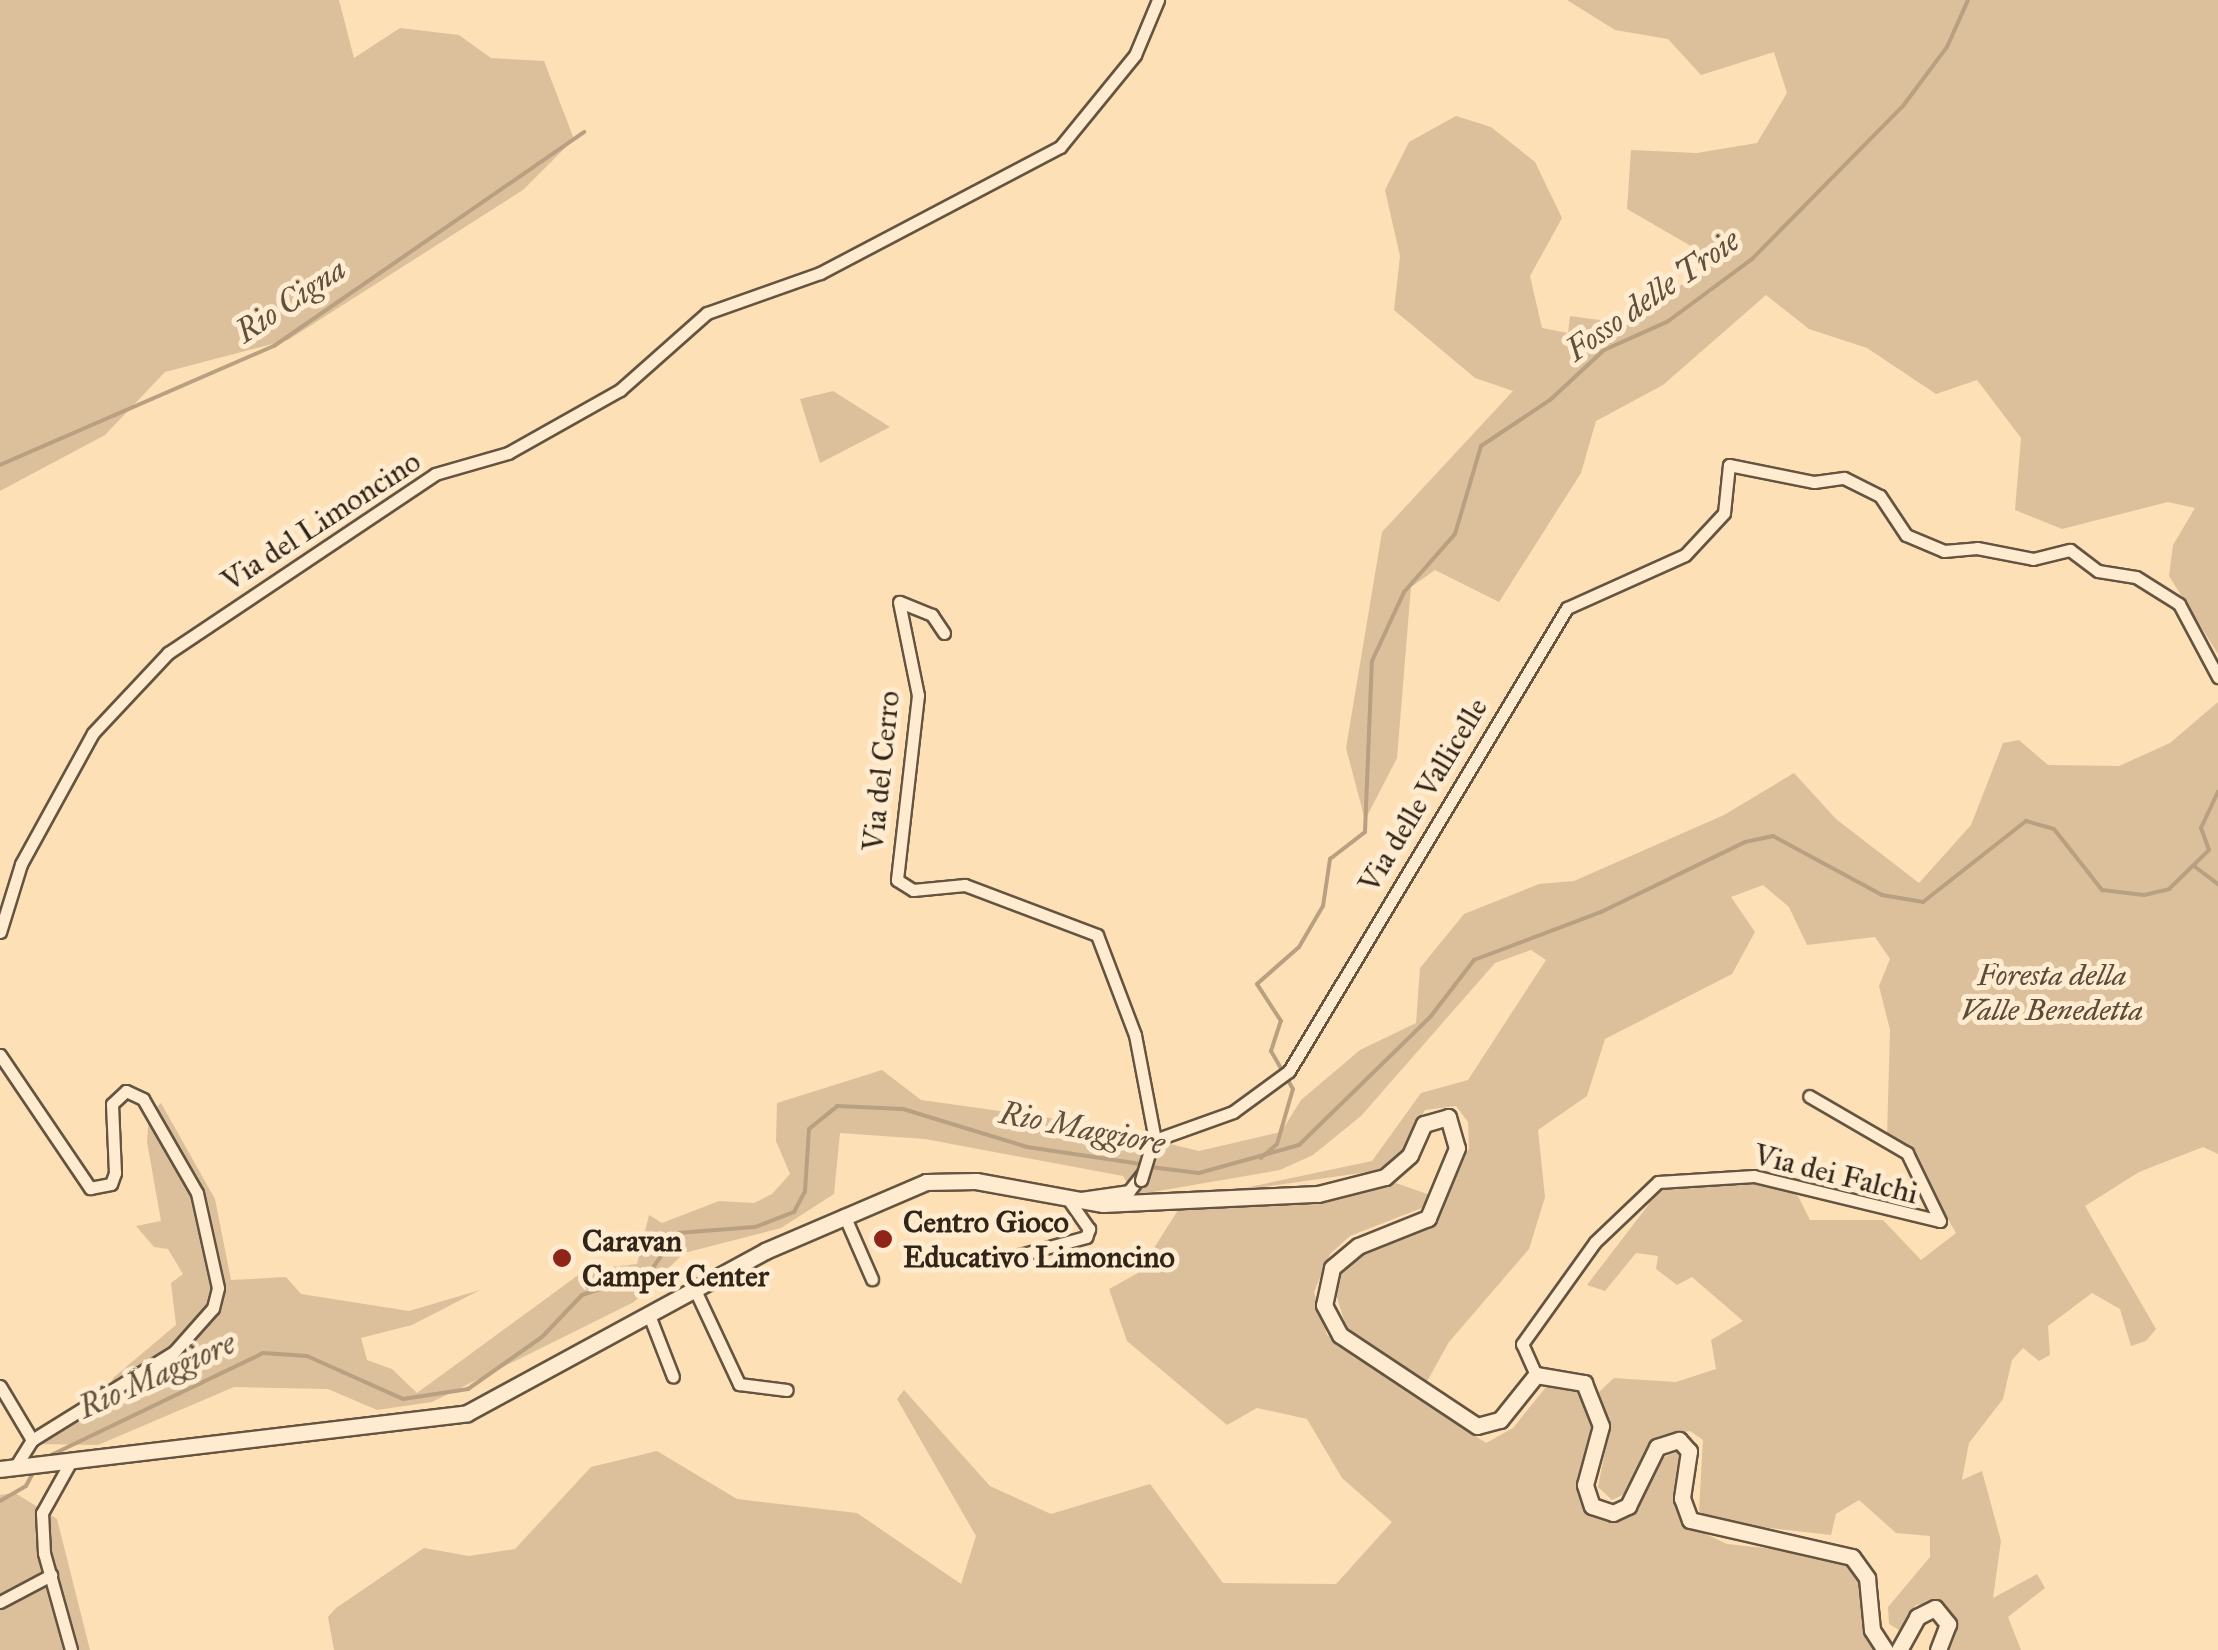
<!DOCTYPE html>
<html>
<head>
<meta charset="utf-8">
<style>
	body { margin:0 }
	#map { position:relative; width:2218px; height:1650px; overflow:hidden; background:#fee0b6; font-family:"IM FELL Great Primer",serif }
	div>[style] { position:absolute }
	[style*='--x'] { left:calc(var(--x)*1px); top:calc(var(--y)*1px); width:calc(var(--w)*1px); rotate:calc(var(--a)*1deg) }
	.green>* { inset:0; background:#dbc09b }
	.stream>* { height:4px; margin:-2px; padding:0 2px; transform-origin:2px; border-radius:2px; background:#b8a080 }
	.roads { filter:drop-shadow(2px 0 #645440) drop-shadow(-2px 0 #645440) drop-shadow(0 2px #645440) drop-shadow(0 -2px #645440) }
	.minor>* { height:11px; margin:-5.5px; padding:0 5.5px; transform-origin:5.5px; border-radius:5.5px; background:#feebd0 }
	.secondary>* { height:15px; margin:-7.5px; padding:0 7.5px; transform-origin:7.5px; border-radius:7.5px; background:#feebd0 }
	.bridges { filter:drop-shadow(2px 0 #645440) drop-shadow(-2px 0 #645440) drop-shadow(0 2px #645440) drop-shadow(0 -2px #645440) }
	.minor-bridge>* { height:11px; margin:-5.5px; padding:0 5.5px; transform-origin:5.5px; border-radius:5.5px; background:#feebd0 }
	.dots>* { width:28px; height:28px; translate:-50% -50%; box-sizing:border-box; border:5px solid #feebd0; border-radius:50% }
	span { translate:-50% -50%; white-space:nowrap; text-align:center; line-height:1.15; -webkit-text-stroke:10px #feebd0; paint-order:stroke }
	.street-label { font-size:30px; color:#302518 }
	.park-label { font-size:30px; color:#5b4c39; font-style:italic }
	.poi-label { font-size:30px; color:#302518; font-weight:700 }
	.left { translate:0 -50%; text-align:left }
	.water-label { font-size:32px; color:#60503c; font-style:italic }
</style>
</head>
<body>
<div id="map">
	<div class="green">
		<i style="clip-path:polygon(0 0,339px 0,354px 58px,400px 28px,459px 35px,491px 58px,544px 61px,574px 139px,523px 190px,288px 340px,165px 372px,105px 435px,0 491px)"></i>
		<i style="clip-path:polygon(1567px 0,2218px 0,2218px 654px,2169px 576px,2173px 545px,2195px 508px,2168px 502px,2062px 529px,2015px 510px,2021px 438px,1977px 380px,1936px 394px,1867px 348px,1809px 329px,1766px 295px,1663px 385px,1596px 421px,1581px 473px,1499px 602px,1435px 570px,1411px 587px,1397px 758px,1365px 820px,1346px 748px,1382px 532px,1513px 391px,1475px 378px,1394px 310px,1400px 256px,1385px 190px,1409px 142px,1456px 116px,1491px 127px,1535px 162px,1562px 218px,1530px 276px,1542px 328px,1568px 333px,1570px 316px,1622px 323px,1703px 271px,1696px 249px,1627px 209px,1631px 150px,1697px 153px,1757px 143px,1787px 93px,1774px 52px,1701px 75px,1668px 39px,1615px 30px)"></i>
		<i style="clip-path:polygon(833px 391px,890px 427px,820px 463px,800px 399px)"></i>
		<i style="clip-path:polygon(2218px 702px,2218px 1154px,2203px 1147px,2139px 1172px,2085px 1206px,2156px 1329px,2146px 1341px,2131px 1346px,2120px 1309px,2092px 1293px,2048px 1326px,2050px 1355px,2039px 1361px,2023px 1348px,2012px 1360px,2003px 1399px,1969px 1443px,1962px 1480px,1982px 1471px,2001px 1541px,1993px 1598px,2037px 1574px,2045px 1588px,2008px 1617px,2021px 1650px,1950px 1650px,1958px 1627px,1939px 1601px,1916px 1605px,1899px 1630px,1889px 1624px,1888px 1607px,1930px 1557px,1930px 1536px,1896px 1533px,1859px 1500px,1836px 1514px,1831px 1535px,1716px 1522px,1699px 1511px,1703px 1440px,1690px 1431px,1661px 1436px,1633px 1490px,1612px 1500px,1598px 1487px,1610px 1426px,1599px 1392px,1614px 1378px,1676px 1382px,1716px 1369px,1711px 1340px,1743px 1321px,1692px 1277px,1677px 1285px,1656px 1269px,1658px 1256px,1636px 1253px,1605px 1291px,1587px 1285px,1669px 1178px,1763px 1177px,1798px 1196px,1810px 1220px,1883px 1220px,1921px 1260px,1956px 1233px,1912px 1157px,1887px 1137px,1890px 1030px,1879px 986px,1890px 959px,1875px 937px,1807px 945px,1789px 907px,1763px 885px,1731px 897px,1755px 932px,1732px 974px,1605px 1039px,1587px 1096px,1538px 1130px,1545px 1197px,1529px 1249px,1449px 1342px,1425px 1385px,1347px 1330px,1335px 1291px,1337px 1276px,1356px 1257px,1439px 1216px,1469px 1148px,1468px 1122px,1456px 1106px,1425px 1110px,1397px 1159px,1375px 1171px,1221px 1193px,1372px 1161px,1421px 1093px,1468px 1080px,1546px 960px,1531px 950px,1495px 963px,1361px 1116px,1313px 1155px,1280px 1170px,1135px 1195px,1123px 1176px,925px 1139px,840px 1133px,834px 1194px,781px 1228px,684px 1253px,634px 1302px,432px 1402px,377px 1410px,328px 1389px,234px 1387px,98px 1445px,37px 1444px,99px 1402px,114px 1377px,176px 1325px,171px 1283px,183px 1274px,168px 1249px,154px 1247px,136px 1226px,161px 1221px,147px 1142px,149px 1115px,161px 1103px,215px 1199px,231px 1280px,286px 1277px,301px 1294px,409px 1311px,480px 1290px,412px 1325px,361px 1338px,367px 1360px,392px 1369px,417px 1393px,585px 1270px,637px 1264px,649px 1215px,662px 1223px,719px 1201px,754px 1203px,772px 1194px,790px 1174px,776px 1141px,777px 1103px,882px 1070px,921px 1100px,1080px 1122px,1199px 1151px,1281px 1132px,1301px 1100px,1360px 1050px,1416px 1023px,1420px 968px,1464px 914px,1539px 884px,1574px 881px,1724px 815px,1794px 773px,1836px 819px,1919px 883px,1971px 825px,2003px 743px,2019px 740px,2048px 765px,2119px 766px,2170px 743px)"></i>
		<i style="clip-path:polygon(1393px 1182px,1430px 1195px,1432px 1204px,1350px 1236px,1330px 1254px,1314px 1292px,1327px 1335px,1486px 1443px,1513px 1428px,1550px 1382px,1585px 1390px,1597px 1435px,1581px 1480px,1611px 1520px,1635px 1513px,1662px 1458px,1679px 1451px,1691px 1527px,1727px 1544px,1840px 1556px,1859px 1576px,1882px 1650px,334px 1650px,328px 1617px,336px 1608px,424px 1548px,469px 1556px,515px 1549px,591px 1467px,657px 1451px,737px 1499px,857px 1513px,961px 1584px,976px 1536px,897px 1399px,904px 1390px,990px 1486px,1051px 1514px,1150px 1484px,1223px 1583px,1336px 1584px,1392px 1522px,1342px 1478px,1307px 1419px,1257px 1408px,1227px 1425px,1127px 1341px,1109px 1289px,1138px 1273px,1180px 1207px,1330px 1196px)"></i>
		<i style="clip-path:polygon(15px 1493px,57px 1519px,90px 1650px,0 1650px,0 1495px)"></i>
	</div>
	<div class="stream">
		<i style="--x:0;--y:465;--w:299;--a:-23.5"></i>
		<i style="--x:274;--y:346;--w:377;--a:-34.6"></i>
		<i style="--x:2194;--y:866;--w:30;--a:37"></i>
		<i style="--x:1261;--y:1158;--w:21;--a:-41"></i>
		<i style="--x:1277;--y:1144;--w:57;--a:-73.8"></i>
		<i style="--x:1293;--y:1089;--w:44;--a:-120.1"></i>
		<i style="--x:1271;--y:1051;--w:32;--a:-72"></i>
		<i style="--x:1281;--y:1021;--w:44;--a:-123"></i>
		<i style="--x:1257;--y:984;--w:56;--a:-41.4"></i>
		<i style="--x:1299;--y:947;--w:48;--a:-59.7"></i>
		<i style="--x:1323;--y:906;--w:48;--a:-81.5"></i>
		<i style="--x:1330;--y:859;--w:44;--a:-37.6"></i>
		<i style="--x:1365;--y:832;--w:171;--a:-87.7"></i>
		<i style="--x:1372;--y:661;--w:76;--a:-65.1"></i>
		<i style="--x:1404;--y:592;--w:77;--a:-48.7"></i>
		<i style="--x:1455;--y:534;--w:92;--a:-73.5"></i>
		<i style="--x:1481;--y:446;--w:83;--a:-33.7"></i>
		<i style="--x:1550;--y:400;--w:74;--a:-42.8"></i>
		<i style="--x:1604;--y:350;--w:69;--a:-24"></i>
		<i style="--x:1667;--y:322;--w:106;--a:-36.5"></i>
		<i style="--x:1752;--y:259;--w:215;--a:-45.4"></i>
		<i style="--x:1903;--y:106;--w:74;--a:-53.3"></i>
		<i style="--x:1947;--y:47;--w:51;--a:-65.9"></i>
		<i style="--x:1150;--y:1167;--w:49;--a:7"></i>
		<i style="--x:1199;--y:1173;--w:104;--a:-15.6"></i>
		<i style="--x:1299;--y:1145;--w:185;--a:-44.3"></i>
		<i style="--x:1431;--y:1016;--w:71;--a:-52.5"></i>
		<i style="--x:1474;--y:960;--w:136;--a:-20.7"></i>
		<i style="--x:1601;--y:912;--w:160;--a:-25.9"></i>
		<i style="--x:1745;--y:842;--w:29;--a:-12"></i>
		<i style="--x:1773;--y:836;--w:124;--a:28.4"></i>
		<i style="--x:1882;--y:895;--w:42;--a:9.7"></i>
		<i style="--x:1923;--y:902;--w:131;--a:-38.2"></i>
		<i style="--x:2026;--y:821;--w:29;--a:16"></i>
		<i style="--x:2054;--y:829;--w:78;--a:51.8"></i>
		<i style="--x:2102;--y:890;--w:42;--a:6.8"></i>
		<i style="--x:2144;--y:895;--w:26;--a:-13"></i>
		<i style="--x:2169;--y:889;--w:56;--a:-44.3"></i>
		<i style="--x:2209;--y:850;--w:23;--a:-110"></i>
		<i style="--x:2201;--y:828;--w:40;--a:-65"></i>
		<i style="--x:45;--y:1458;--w:242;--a:-25.7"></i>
		<i style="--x:263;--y:1353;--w:44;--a:3.9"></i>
		<i style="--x:307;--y:1356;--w:105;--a:24.1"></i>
		<i style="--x:403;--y:1399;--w:66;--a:-8.7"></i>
		<i style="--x:468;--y:1389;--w:90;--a:-35.1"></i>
		<i style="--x:542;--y:1337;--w:58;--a:-46.4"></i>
		<i style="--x:582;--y:1295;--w:72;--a:-18.7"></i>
		<i style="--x:650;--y:1272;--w:47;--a:-55.3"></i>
		<i style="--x:677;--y:1233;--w:78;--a:-4.4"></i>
		<i style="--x:755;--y:1227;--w:42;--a:-21"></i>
		<i style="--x:794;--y:1212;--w:24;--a:-62"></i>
		<i style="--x:805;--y:1191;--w:62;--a:-86.3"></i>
		<i style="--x:809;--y:1129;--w:36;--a:-39"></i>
		<i style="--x:837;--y:1106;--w:66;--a:2.6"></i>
		<i style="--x:903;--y:1109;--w:130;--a:17"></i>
		<i style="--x:1027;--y:1147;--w:115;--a:8.5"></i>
		<i style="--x:0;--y:1501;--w:30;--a:-30"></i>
		<i style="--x:26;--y:1486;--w:19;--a:-62"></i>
	</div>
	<div class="roads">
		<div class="minor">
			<i style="--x:944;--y:633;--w:22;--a:-124"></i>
			<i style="--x:932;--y:615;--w:35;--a:-158"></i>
			<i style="--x:899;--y:602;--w:95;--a:78.5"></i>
			<i style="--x:918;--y:695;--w:186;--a:96.5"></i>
			<i style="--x:897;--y:880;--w:19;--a:32"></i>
			<i style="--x:913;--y:890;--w:52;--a:-5.5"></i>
			<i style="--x:965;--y:885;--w:141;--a:20.7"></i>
			<i style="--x:1097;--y:935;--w:107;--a:69.2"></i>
			<i style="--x:1135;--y:1035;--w:107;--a:79.2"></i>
			<i style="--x:0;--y:932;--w:71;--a:-72.8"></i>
			<i style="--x:21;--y:864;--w:149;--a:-61.2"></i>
			<i style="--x:93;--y:733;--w:110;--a:-46.8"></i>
			<i style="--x:168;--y:653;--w:321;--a:-33.8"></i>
			<i style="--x:435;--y:474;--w:76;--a:-16"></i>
			<i style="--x:508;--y:453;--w:129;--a:-29.4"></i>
			<i style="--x:620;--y:390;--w:116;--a:-41.5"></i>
			<i style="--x:707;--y:313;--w:120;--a:-19.5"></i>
			<i style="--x:820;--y:273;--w:271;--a:-27.7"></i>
			<i style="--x:1060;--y:147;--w:119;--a:-50.8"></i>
			<i style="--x:1135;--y:55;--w:60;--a:-67.3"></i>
			<i style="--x:0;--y:1055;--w:161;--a:55.9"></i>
			<i style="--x:90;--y:1188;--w:21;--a:-11"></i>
			<i style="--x:111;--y:1184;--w:12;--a:-70"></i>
			<i style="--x:115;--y:1173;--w:69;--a:-92.5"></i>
			<i style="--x:112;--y:1104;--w:19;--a:-43"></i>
			<i style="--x:126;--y:1091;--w:19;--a:25"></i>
			<i style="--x:143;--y:1099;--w:108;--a:60.1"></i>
			<i style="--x:197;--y:1193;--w:97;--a:77.5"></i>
			<i style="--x:218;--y:1288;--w:21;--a:104"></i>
			<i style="--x:213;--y:1308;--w:59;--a:131.6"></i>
			<i style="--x:174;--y:1352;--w:167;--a:148.2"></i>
			<i style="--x:32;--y:1440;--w:32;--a:122"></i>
			<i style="--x:1148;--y:1155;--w:17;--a:-65"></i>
			<i style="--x:1155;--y:1140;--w:83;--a:-19.7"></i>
			<i style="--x:1233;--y:1112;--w:69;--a:-36.2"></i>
			<i style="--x:1289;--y:1071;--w:540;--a:-59.02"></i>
			<i style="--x:1567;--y:608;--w:129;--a:-24.2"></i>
			<i style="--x:1685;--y:555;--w:57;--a:-47.1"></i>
			<i style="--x:1724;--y:513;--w:48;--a:-84.1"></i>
			<i style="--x:1729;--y:465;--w:87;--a:11.3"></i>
			<i style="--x:1814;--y:482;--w:30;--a:-8"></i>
			<i style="--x:1844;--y:478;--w:40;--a:26.6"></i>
			<i style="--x:1880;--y:496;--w:47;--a:56.3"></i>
			<i style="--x:1906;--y:535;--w:41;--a:22.8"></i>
			<i style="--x:1944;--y:551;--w:33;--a:-5"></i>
			<i style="--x:1977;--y:548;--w:57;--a:11.1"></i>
			<i style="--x:2033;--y:559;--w:38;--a:-14"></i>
			<i style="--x:2070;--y:550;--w:35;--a:37"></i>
			<i style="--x:2098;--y:571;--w:38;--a:9"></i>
			<i style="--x:2136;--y:577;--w:51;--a:32.1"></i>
			<i style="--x:2179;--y:604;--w:83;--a:61.9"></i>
			<i style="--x:1074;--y:1199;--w:56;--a:-8.3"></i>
			<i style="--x:1129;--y:1191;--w:23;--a:-52"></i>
			<i style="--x:844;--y:1215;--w:70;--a:66.4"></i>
			<i style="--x:1016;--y:1256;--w:73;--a:-15.2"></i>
			<i style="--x:1086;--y:1237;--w:9;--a:-69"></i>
			<i style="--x:1089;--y:1229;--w:38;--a:-125"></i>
			<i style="--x:695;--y:1290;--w:104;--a:64.9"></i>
			<i style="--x:739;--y:1384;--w:48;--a:7.1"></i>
			<i style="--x:649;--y:1315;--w:66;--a:68.8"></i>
			<i style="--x:1536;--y:1375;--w:34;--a:-114"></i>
			<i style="--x:1522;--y:1344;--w:125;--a:-54.4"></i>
			<i style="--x:1595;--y:1242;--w:87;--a:-43.6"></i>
			<i style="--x:1658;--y:1182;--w:96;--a:-3.6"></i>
			<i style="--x:1754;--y:1176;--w:191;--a:13.6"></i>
			<i style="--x:1940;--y:1221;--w:76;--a:-115.9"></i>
			<i style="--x:1907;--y:1153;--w:113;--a:-149.8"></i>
			<i style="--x:0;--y:1386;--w:63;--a:59.3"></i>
			<i style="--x:71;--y:1461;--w:60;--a:119.1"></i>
			<i style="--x:42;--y:1513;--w:40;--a:87.1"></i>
			<i style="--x:44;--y:1553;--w:101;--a:74.4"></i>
			<i style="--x:0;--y:1602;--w:58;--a:-27.9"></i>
		</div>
		<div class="secondary">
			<i style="--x:0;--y:1469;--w:470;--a:-6.8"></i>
			<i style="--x:467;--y:1413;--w:339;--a:-28.5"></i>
			<i style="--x:765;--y:1251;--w:175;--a:-23.2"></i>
			<i style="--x:926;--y:1182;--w:50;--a:-1.1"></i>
			<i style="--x:976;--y:1181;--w:129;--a:10.3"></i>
			<i style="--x:1103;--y:1204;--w:215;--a:-2.7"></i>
			<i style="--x:1318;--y:1194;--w:69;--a:-14.2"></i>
			<i style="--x:1385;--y:1177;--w:33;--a:-41"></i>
			<i style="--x:1410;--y:1155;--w:34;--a:-66"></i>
			<i style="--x:1424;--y:1124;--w:25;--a:-16"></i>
			<i style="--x:1448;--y:1117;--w:32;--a:74"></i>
			<i style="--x:1457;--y:1148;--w:76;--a:112.5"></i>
			<i style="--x:1428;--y:1218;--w:75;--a:158.2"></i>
			<i style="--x:1358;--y:1246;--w:34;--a:140"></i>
			<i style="--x:1332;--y:1268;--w:38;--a:102"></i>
			<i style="--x:1324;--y:1305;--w:34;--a:62"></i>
			<i style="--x:1340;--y:1335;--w:164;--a:33.6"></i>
			<i style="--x:1477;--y:1426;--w:24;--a:-15"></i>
			<i style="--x:1500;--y:1420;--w:58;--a:-51.3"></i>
			<i style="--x:1536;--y:1375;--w:49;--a:9.5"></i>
			<i style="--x:1584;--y:1383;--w:46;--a:68.4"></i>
			<i style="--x:1601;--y:1426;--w:61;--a:105.2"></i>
			<i style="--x:1585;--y:1485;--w:22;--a:72"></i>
			<i style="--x:1592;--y:1506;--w:22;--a:18"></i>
			<i style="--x:1613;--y:1513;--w:17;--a:-25"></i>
			<i style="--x:1628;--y:1506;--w:66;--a:-63.8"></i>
			<i style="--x:1657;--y:1447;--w:23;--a:-18"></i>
			<i style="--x:1679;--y:1440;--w:15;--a:48"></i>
			<i style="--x:1689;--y:1451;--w:48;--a:98.5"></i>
			<i style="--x:1682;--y:1498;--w:23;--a:70"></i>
			<i style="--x:1690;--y:1520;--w:166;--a:12.9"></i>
			<i style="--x:1852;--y:1557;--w:26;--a:54"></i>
			<i style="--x:1867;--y:1578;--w:52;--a:84.5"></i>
			<i style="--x:1872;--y:1630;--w:24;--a:57"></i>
			<i style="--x:1899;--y:1650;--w:38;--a:-61"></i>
			<i style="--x:1917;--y:1617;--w:20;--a:-27"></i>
			<i style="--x:1935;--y:1608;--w:21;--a:51"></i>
			<i style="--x:1948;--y:1624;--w:28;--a:111"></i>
		</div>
	</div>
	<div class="bridges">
		<div class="minor-bridge">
			<i style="--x:1141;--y:1180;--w:31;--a:-73"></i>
		</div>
	</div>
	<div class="dots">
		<i style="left:883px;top:1239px;background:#8f2418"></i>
		<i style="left:562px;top:1258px;background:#8f2418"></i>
	</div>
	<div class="street-label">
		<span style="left:321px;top:521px;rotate:-33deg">Via del Limoncino</span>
		<span style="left:881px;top:771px;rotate:-84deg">Via del Cerro</span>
		<span style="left:1423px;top:795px;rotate:-59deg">Via delle Vallicelle</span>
		<span style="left:1836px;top:1174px;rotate:14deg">Via dei Falchi</span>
	</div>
	<div class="park-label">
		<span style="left:2052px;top:992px">Foresta della<br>Valle Benedetta</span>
	</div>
	<div class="poi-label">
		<span class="left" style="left:903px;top:1239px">Centro Gioco<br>Educativo Limoncino</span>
		<span class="left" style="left:582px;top:1258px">Caravan<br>Camper Center</span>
	</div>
	<div class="water-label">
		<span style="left:1653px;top:296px;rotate:-35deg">Fosso delle Troie</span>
		<span style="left:291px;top:301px;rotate:-34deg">Rio Cigna</span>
		<span style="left:1082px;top:1129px;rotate:11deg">Rio Maggiore</span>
		<span style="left:157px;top:1376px;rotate:-24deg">Rio Maggiore</span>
	</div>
</div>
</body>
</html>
